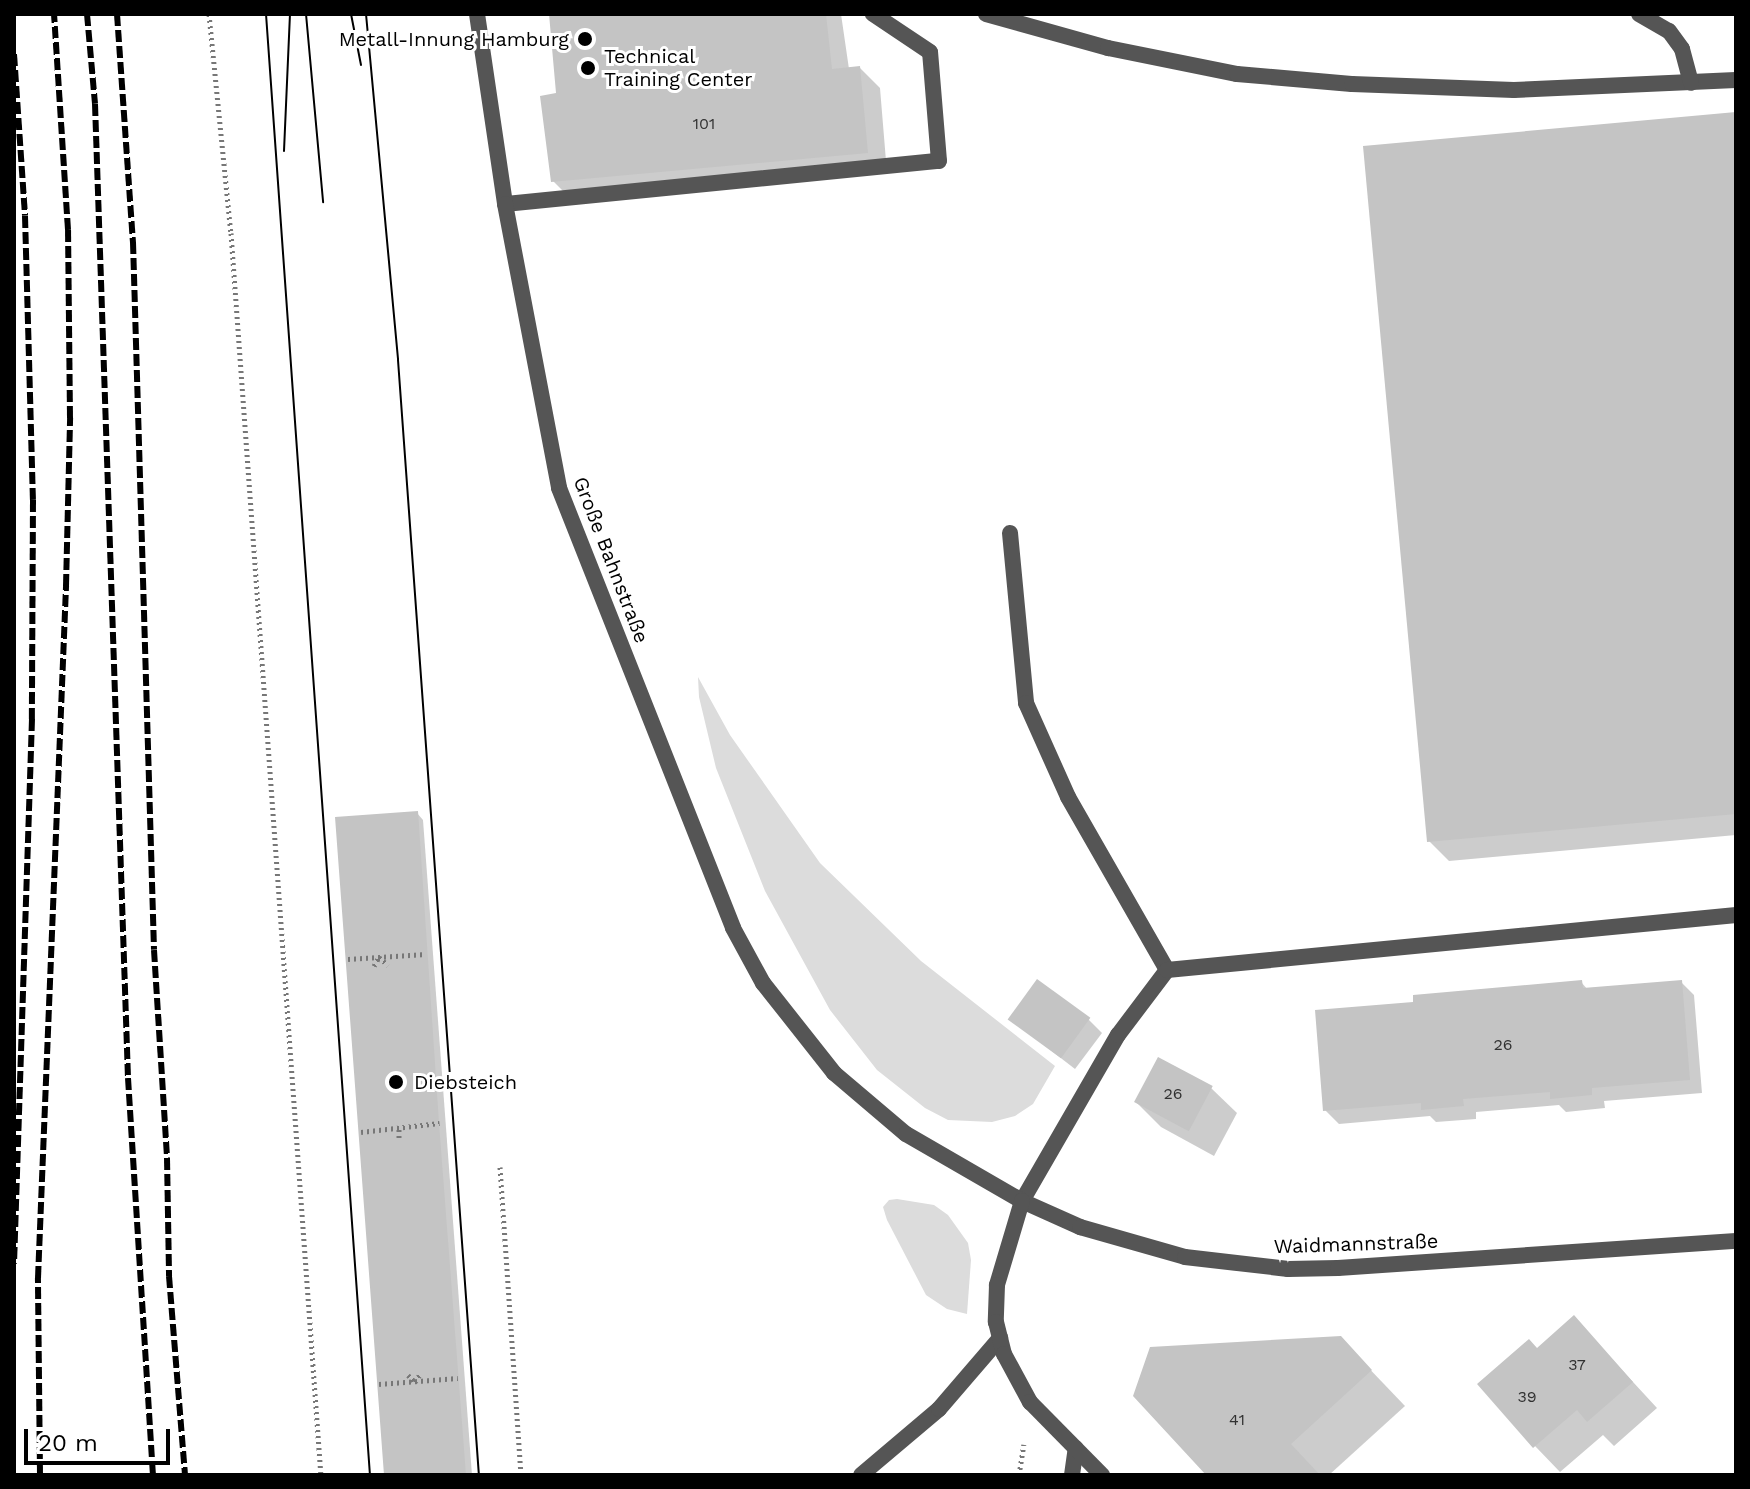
<!DOCTYPE html>
<html>
<head>
<meta charset="utf-8">
<style>
	body { margin:0 }
	#map { position:relative; width:1750px; height:1489px; overflow:hidden; background:#fff; font-family:"Work Sans",sans-serif }
	div>[style] { position:absolute }
	[style*='--x'] { left:calc(var(--x)*1px); top:calc(var(--y)*1px); width:calc(var(--w)*1px); rotate:calc(var(--a)*1deg) }
	.green>* { inset:0; background:#dcdcdc }
	.shadow>* { inset:0; background:#0003 }
	.building>* { inset:0; background:#c4c4c4; transform-origin:0 0 }
	.path>* { height:5px; margin-top:-2.5px; transform-origin:0; background:repeating-linear-gradient(90deg,#777 0 2px,transparent 0 6px) }
	.service>* { height:16px; margin:-8px; padding:0 8px; transform-origin:8px; border-radius:8px; background:#555 }
	.minor>* { height:16px; margin:-8px; padding:0 8px; transform-origin:8px; border-radius:8px; background:#555 }
	.tram>* { height:2px; margin:-1px; padding:0 1px; transform-origin:1px; border-radius:1px; background:#000 }
	.rail>* { height:6px; margin-top:-3px; transform-origin:0; background:repeating-linear-gradient(90deg,#000 0 12px,transparent 0 16px) }
	.dots>* { width:22px; height:22px; translate:-50% -50%; box-sizing:border-box; border:4px solid #fff; border-radius:50% }
	span { translate:-50% -50%; white-space:nowrap; text-align:center; line-height:1.15; -webkit-text-stroke:6px #fff; paint-order:stroke }
	.number-label { font-size:16px; color:#313131 }
	.number-label span { -webkit-text-stroke-width:0 }
	.poi-label { font-size:20px; color:#000 }
	.right { translate:-100% -50%; text-align:right }
	.left { translate:0 -50%; text-align:left }
	.street-label { font-size:20px; color:#000 }
	.frame { position:absolute; inset:0; border:16px solid #000; pointer-events:none }
	.scale { position:absolute; left:24px; top:1429px; width:146px; height:36px; box-sizing:border-box; border:4px solid #000; border-top:0; padding-left:10px; font-size:24px; line-height:28px; white-space:nowrap; color:#000; -webkit-text-stroke:6px #fff; paint-order:stroke }
</style>
</head>
<body>
<div id="map">
	<div class="green">
		<i style="clip-path:polygon(698px 677px,730px 735px,820px 863px,921px 961px,1055px 1066px,1033px 1104px,1015px 1116px,992px 1122px,948px 1120px,925px 1108px,877px 1070px,830px 1010px,765px 891px,716px 768px,699px 697px)"></i>
		<i style="clip-path:polygon(897px 1199px,934px 1205px,948px 1215px,968px 1243px,971px 1260px,967px 1314px,947px 1309px,926px 1295px,887px 1220px,883px 1207px,889px 1200px)"></i>
	</div>
	<div class="shadow">
		<i style="clip-path:polygon(551px 14px,841px 14px,849px 69px,860px 68px,880px 88px,887px 173px,573px 201px,553px 181px,558px 95px)"></i>
		<i style="clip-path:polygon(1736px 114px,1736px 835px,1449px 861px,1429px 841px)"></i>
		<i style="clip-path:polygon(417px 813px,423px 820px,472px 1475px,386px 1475px)"></i>
		<i style="clip-path:polygon(1581px 982px,1588px 990px,1681px 982px,1694px 995px,1702px 1093px,1604px 1101px,1605px 1108px,1566px 1112px,1559px 1105px,1476px 1112px,1476px 1119px,1436px 1122px,1430px 1116px,1339px 1124px,1325px 1110px,1415px 1004px)"></i>
		<i style="clip-path:polygon(1010px 1019px,1088px 1019px,1102px 1033px,1075px 1069px)"></i>
		<i style="clip-path:polygon(1211px 1088px,1237px 1113px,1214px 1156px,1161px 1127px,1135px 1101px)"></i>
		<i style="clip-path:polygon(1574px 1318px,1657px 1408px,1614px 1446px,1603px 1435px,1560px 1472px,1535px 1446px)"></i>
		<i style="clip-path:polygon(1340px 1338px,1405px 1406px,1329px 1475px,1210px 1475px)"></i>
	</div>
	<div class="building">
		<i style="clip-path:polygon(549px 14px,826px 14px,832px 69px,860px 66px,868px 153px,551px 182px,540px 96px,556px 93px)"></i>
		<i style="clip-path:polygon(1736px 112px,1736px 814px,1427px 842px,1363px 146px)"></i>
		<i style="clip-path:polygon(418px 811px,439px 1123px,466px 1475px,384px 1475px,335px 817px)"></i>
		<i style="left:1037px;top:979px;width:66px;height:50px;rotate:36deg"></i>
		<i style="clip-path:polygon(1582px 980px,1583px 988px,1682px 980px,1690px 1080px,1592px 1088px,1592px 1095px,1550px 1099px,1550px 1092px,1463px 1099px,1464px 1106px,1421px 1110px,1421px 1103px,1323px 1111px,1315px 1010px,1413px 1002px,1413px 995px)"></i>
		<i style="left:1158px;top:1057px;width:62px;height:51px;rotate:28deg"></i>
		<i style="clip-path:polygon(1574px 1315px,1633px 1382px,1587px 1422px,1577px 1410px,1533px 1448px,1477px 1384px,1529px 1339px,1537px 1348px)"></i>
		<i style="clip-path:polygon(1341px 1336px,1372px 1370px,1291px 1444px,1320px 1475px,1206px 1475px,1133px 1396px,1150px 1347px)"></i>
	</div>
	<div class="path">
		<i style="--x:209;--y:14;--w:220;--a:84.3"></i>
		<i style="--x:231;--y:233;--w:1245;--a:85.86"></i>
		<i style="--x:348;--y:959;--w:78;--a:-3.7"></i>
		<i style="--x:374;--y:966;--w:10;--a:-61"></i>
		<i style="--x:379;--y:957;--w:12;--a:42"></i>
		<i style="--x:399;--y:1129;--w:11;--a:90"></i>
		<i style="--x:361;--y:1132;--w:79;--a:-6.6"></i>
		<i style="--x:500;--y:1167;--w:309;--a:86.1"></i>
		<i style="--x:408;--y:1375;--w:10;--a:45"></i>
		<i style="--x:415;--y:1382;--w:9;--a:-58"></i>
		<i style="--x:379;--y:1384;--w:79;--a:-4.3"></i>
		<i style="--x:1019;--y:1475;--w:31;--a:-81"></i>
	</div>
	<div class="service">
		<i style="--x:986;--y:14;--w:127;--a:15.6"></i>
		<i style="--x:1108;--y:48;--w:132;--a:11.4"></i>
		<i style="--x:1237;--y:74;--w:115;--a:5"></i>
		<i style="--x:1352;--y:84;--w:162;--a:2.1"></i>
		<i style="--x:1514;--y:90;--w:222;--a:-2.6"></i>
		<i style="--x:1639;--y:14;--w:34;--a:30"></i>
		<i style="--x:1669;--y:31;--w:22;--a:54"></i>
		<i style="--x:1682;--y:49;--w:35;--a:75"></i>
		<i style="--x:505;--y:204;--w:436;--a:-5.7"></i>
		<i style="--x:939;--y:161;--w:109;--a:-94.7"></i>
		<i style="--x:930;--y:52;--w:69;--a:-146.3"></i>
		<i style="--x:1010;--y:533;--w:171;--a:84.6"></i>
		<i style="--x:1026;--y:703;--w:103;--a:65.9"></i>
		<i style="--x:1068;--y:797;--w:199;--a:60.2"></i>
		<i style="--x:1022;--y:1201;--w:192;--a:-60"></i>
		<i style="--x:1118;--y:1035;--w:81;--a:-53"></i>
		<i style="--x:1167;--y:970;--w:572;--a:-5.52"></i>
		<i style="--x:861;--y:1475;--w:102;--a:-40.2"></i>
		<i style="--x:939;--y:1409;--w:94;--a:-49.3"></i>
		<i style="--x:1072;--y:1475;--w:27;--a:-82"></i>
	</div>
	<div class="minor">
		<i style="--x:477;--y:14;--w:192;--a:81.6"></i>
		<i style="--x:505;--y:204;--w:289;--a:79.2"></i>
		<i style="--x:559;--y:488;--w:473;--a:68.4"></i>
		<i style="--x:733;--y:928;--w:63;--a:61.4"></i>
		<i style="--x:763;--y:983;--w:115;--a:51.7"></i>
		<i style="--x:834;--y:1073;--w:94;--a:40.3"></i>
		<i style="--x:906;--y:1134;--w:134;--a:30"></i>
		<i style="--x:1022;--y:1201;--w:64;--a:24.1"></i>
		<i style="--x:1080;--y:1227;--w:109;--a:15.9"></i>
		<i style="--x:1185;--y:1257;--w:104;--a:6.6"></i>
		<i style="--x:1288;--y:1269;--w:50;--a:-1.1"></i>
		<i style="--x:1338;--y:1268;--w:399;--a:-3.9"></i>
		<i style="--x:1022;--y:1201;--w:88;--a:106.6"></i>
		<i style="--x:997;--y:1285;--w:37;--a:92"></i>
		<i style="--x:996;--y:1322;--w:33;--a:76"></i>
		<i style="--x:1004;--y:1354;--w:55;--a:61.6"></i>
		<i style="--x:1030;--y:1402;--w:103;--a:45.4"></i>
	</div>
	<div class="tram">
		<i style="--x:266;--y:14;--w:1465;--a:85.93"></i>
		<i style="--x:306;--y:14;--w:189;--a:84.8"></i>
		<i style="--x:351;--y:14;--w:52;--a:78.9"></i>
		<i style="--x:366;--y:14;--w:347;--a:84.7"></i>
		<i style="--x:398;--y:360;--w:1118;--a:85.85"></i>
		<i style="--x:284;--y:151;--w:137;--a:-87.5"></i>
	</div>
	<div class="rail">
		<i style="--x:87;--y:14;--w:90;--a:84.9"></i>
		<i style="--x:95;--y:104;--w:975;--a:88.06"></i>
		<i style="--x:128;--y:1078;--w:398;--a:86.4"></i>
		<i style="--x:117;--y:14;--w:229;--a:86"></i>
		<i style="--x:133;--y:242;--w:708;--a:88.3"></i>
		<i style="--x:154;--y:950;--w:208;--a:86.4"></i>
		<i style="--x:167;--y:1158;--w:118;--a:89"></i>
		<i style="--x:169;--y:1276;--w:200;--a:85.4"></i>
		<i style="--x:14;--y:54;--w:162;--a:86.1"></i>
		<i style="--x:25;--y:216;--w:284;--a:88.4"></i>
		<i style="--x:33;--y:500;--w:219;--a:90.3"></i>
		<i style="--x:32;--y:719;--w:545;--a:91.89"></i>
		<i style="--x:40;--y:1475;--w:197;--a:-90.6"></i>
		<i style="--x:38;--y:1278;--w:693;--a:-87.68"></i>
		<i style="--x:66;--y:586;--w:168;--a:-88.6"></i>
		<i style="--x:70;--y:418;--w:188;--a:-90.6"></i>
		<i style="--x:68;--y:230;--w:216;--a:-93.7"></i>
	</div>
	<div class="dots">
		<i style="left:585px;top:39px;background:#000"></i>
		<i style="left:588px;top:68px;background:#000"></i>
		<i style="left:396px;top:1082px;background:#000"></i>
	</div>
	<div class="number-label">
		<span style="left:704px;top:124px">101</span>
		<span style="left:1503px;top:1045px">26</span>
		<span style="left:1173px;top:1094px">26</span>
		<span style="left:1577px;top:1365px">37</span>
		<span style="left:1527px;top:1397px">39</span>
		<span style="left:1237px;top:1420px">41</span>
	</div>
	<div class="poi-label">
		<span class="right" style="left:569px;top:39px">Metall-Innung Hamburg</span>
		<span class="left" style="left:604px;top:68px">Technical<br>Training Center</span>
		<span class="left" style="left:414px;top:1082px">Diebsteich</span>
	</div>
	<div class="street-label">
		<span style="left:611px;top:560px;rotate:69deg">Große Bahnstraße</span>
		<span style="left:1356px;top:1244px;rotate:-2deg">Waidmannstraße</span>
	</div>
	<div class="frame"></div>
	<div class="scale">20 m</div>
</div>
</body>
</html>
